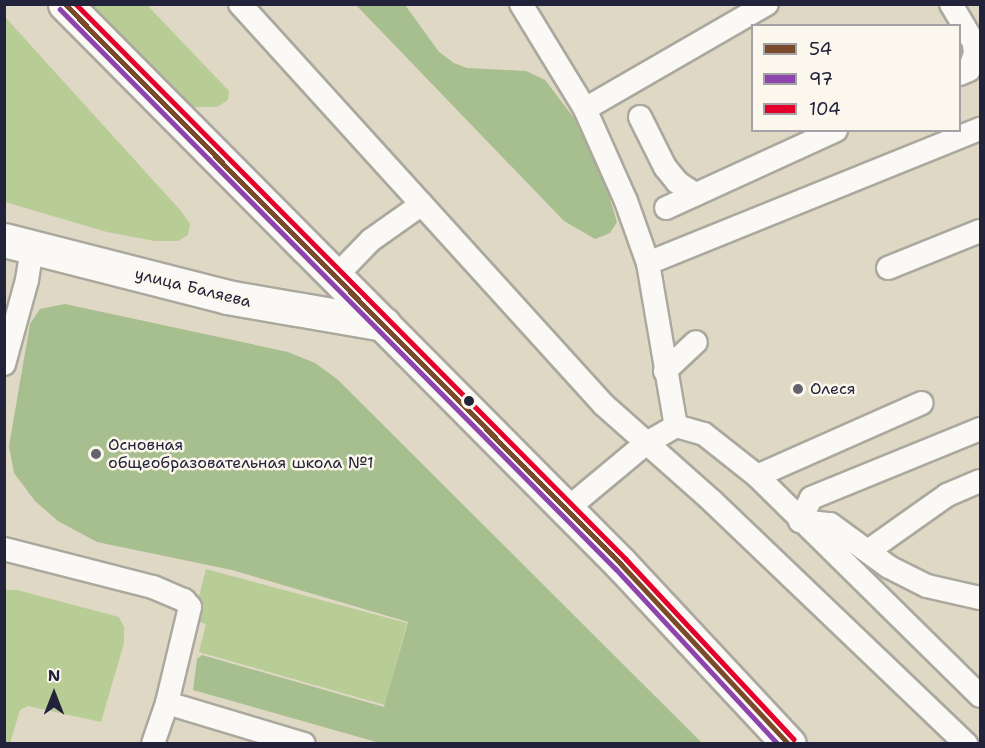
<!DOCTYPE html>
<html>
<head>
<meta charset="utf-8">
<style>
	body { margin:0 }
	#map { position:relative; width:985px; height:748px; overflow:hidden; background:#ded8c4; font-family:"Shantell Sans",sans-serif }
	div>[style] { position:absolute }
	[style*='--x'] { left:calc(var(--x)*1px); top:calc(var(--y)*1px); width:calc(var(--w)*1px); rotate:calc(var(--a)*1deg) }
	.green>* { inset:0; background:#b8cc96 }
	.forest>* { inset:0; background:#a7be8e }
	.roads { filter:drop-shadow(2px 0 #aba89e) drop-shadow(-2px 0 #aba89e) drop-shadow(0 2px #aba89e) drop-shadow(0 -2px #aba89e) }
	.lane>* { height:22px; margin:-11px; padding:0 11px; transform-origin:11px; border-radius:11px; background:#faf9f6 }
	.street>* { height:33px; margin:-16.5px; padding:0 16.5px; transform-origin:16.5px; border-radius:16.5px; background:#faf9f6 }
	.secondary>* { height:33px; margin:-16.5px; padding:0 16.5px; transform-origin:16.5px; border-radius:16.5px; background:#faf9f6 }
	.bus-1>* { height:4.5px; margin:-2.25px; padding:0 2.25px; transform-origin:2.25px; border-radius:2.25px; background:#7a4b2a }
	.bus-2>* { height:4.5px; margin:-2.25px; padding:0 2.25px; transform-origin:2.25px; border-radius:2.25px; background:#8e44ad }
	.bus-3>* { height:4.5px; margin:-2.25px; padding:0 2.25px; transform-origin:2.25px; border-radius:2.25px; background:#e4002b }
	.dots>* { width:16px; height:16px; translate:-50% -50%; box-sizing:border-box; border:3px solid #fbf7ec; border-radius:50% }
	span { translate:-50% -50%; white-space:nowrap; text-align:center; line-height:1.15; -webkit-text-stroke:5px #fbf7ec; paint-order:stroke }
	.street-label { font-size:16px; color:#22223b }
	.poi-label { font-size:16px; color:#22223b }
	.left { translate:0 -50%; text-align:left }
	.frame { position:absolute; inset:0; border:6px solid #22223b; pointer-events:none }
	.legend { position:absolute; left:751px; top:24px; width:210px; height:108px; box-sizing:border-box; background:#fbf7ec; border:2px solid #a4a2a5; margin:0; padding:8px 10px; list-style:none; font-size:18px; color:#22223b }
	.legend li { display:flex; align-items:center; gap:12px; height:30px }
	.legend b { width:30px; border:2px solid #a4a2a5 }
	.north { position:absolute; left:24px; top:664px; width:60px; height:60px; -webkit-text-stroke:4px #fbf7ec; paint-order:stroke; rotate:0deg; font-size:16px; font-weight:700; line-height:24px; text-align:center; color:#22223b }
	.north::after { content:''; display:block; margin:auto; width:21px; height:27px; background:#22223b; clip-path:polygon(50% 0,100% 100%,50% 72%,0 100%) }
</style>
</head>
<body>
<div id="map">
	<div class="green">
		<i style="clip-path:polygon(88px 5px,147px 5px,229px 91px,228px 100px,217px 107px,187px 107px)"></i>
		<i style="clip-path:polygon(5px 17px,181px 211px,190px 224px,188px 235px,178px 241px,155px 241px,107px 232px,5px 202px)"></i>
		<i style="clip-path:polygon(206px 569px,407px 623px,385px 705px,199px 652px,206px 624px,193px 620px)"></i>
		<i style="clip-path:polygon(5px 590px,17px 590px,119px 617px,124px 627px,124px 643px,101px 722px,28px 706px,20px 710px,10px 743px,5px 743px)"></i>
	</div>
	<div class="forest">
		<i style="clip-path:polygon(356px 5px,405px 5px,439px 52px,454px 63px,467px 68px,526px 71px,545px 80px,593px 143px,617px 222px,610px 233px,595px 239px,564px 221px)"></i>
		<i style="clip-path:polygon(65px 304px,288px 352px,315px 363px,337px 379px,702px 743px,380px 743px,193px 690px,197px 659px,202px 655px,384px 707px,408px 622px,232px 570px,97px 542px,58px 521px,35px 501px,14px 473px,9px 446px,30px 324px,40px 309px)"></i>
	</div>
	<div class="roads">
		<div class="lane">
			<i style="--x:240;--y:4;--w:542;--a:47.77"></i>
			<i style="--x:604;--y:405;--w:144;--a:41.6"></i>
			<i style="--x:712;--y:501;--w:352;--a:43.7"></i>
			<i style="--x:521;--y:4;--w:123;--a:58.6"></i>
			<i style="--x:585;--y:109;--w:101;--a:66"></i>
			<i style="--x:626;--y:201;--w:66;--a:70.5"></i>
			<i style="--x:648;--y:263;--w:165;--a:80.3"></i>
			<i style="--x:951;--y:4;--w:45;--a:59.5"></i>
			<i style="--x:974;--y:43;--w:11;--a:85"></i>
			<i style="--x:975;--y:54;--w:17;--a:111"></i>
			<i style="--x:969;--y:70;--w:10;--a:156"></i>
			<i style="--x:585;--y:109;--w:210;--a:-30"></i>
			<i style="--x:640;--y:117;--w:56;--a:63.4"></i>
			<i style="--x:665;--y:167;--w:19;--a:51"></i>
			<i style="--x:677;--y:182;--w:22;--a:34"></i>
			<i style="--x:666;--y:208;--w:187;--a:-24.6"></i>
			<i style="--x:648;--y:263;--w:358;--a:-22"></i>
			<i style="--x:888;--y:268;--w:99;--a:-21.9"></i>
			<i style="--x:336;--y:276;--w:50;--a:-45.8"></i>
			<i style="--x:371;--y:240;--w:62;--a:-35.2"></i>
			<i style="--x:4;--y:364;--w:87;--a:-74.7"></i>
			<i style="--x:27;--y:280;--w:33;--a:-81"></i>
			<i style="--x:665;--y:371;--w:42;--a:-43.1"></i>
			<i style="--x:757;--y:476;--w:180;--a:-23.9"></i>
			<i style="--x:567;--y:509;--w:102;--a:-39.8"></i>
			<i style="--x:645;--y:444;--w:36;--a:-30"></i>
			<i style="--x:676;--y:426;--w:29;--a:16"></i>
			<i style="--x:704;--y:434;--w:68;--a:38.4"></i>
			<i style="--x:757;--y:476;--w:313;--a:44.6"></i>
			<i style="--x:800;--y:521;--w:25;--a:-64"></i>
			<i style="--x:811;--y:498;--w:183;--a:-22.2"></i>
			<i style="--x:800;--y:521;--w:30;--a:6"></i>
			<i style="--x:830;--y:524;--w:73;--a:36.1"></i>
			<i style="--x:889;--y:567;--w:42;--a:26.6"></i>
			<i style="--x:927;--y:586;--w:54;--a:12.8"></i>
			<i style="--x:4;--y:549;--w:154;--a:14.3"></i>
			<i style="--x:153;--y:587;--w:34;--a:23"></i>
			<i style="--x:184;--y:600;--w:9;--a:49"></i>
			<i style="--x:190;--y:607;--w:99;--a:103.5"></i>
			<i style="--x:167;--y:703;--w:43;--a:108.9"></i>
			<i style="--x:868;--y:551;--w:97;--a:-35.3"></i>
			<i style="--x:947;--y:495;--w:36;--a:-23"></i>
			<i style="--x:167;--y:703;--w:143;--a:16.7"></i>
		</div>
		<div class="street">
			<i style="--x:4;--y:240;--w:230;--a:14.3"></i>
			<i style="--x:227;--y:297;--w:159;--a:9.8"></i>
		</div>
		<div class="secondary">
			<i style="--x:65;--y:4;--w:789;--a:45.21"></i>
			<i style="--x:621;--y:564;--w:246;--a:47"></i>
		</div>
	</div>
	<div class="bus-1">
		<i style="--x:65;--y:4;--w:789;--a:45.21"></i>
		<i style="--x:621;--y:564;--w:246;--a:47"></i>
	</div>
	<div class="bus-2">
		<i style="--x:60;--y:9;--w:789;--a:45.21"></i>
		<i style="--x:616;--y:569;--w:238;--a:47.2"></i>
	</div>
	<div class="bus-3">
		<i style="--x:76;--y:4;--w:781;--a:45.26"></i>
		<i style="--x:626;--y:559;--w:246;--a:47"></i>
	</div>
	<div class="dots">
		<i style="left:798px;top:389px;background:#64626b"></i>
		<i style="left:469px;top:401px;background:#22223b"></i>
		<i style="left:96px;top:454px;background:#64626b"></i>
	</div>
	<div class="street-label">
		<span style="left:193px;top:288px;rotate:14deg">улица Баляева</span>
	</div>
	<div class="poi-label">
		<span class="left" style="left:810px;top:389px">Олеся</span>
		<span class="left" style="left:108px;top:454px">Основная<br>общеобразовательная школа №1</span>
	</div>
	<div class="frame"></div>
	<ul class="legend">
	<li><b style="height:8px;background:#7a4b2a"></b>54</li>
	<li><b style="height:8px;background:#8e44ad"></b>97</li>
	<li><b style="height:8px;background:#e4002b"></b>104</li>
	</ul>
	<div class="north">N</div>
</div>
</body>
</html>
